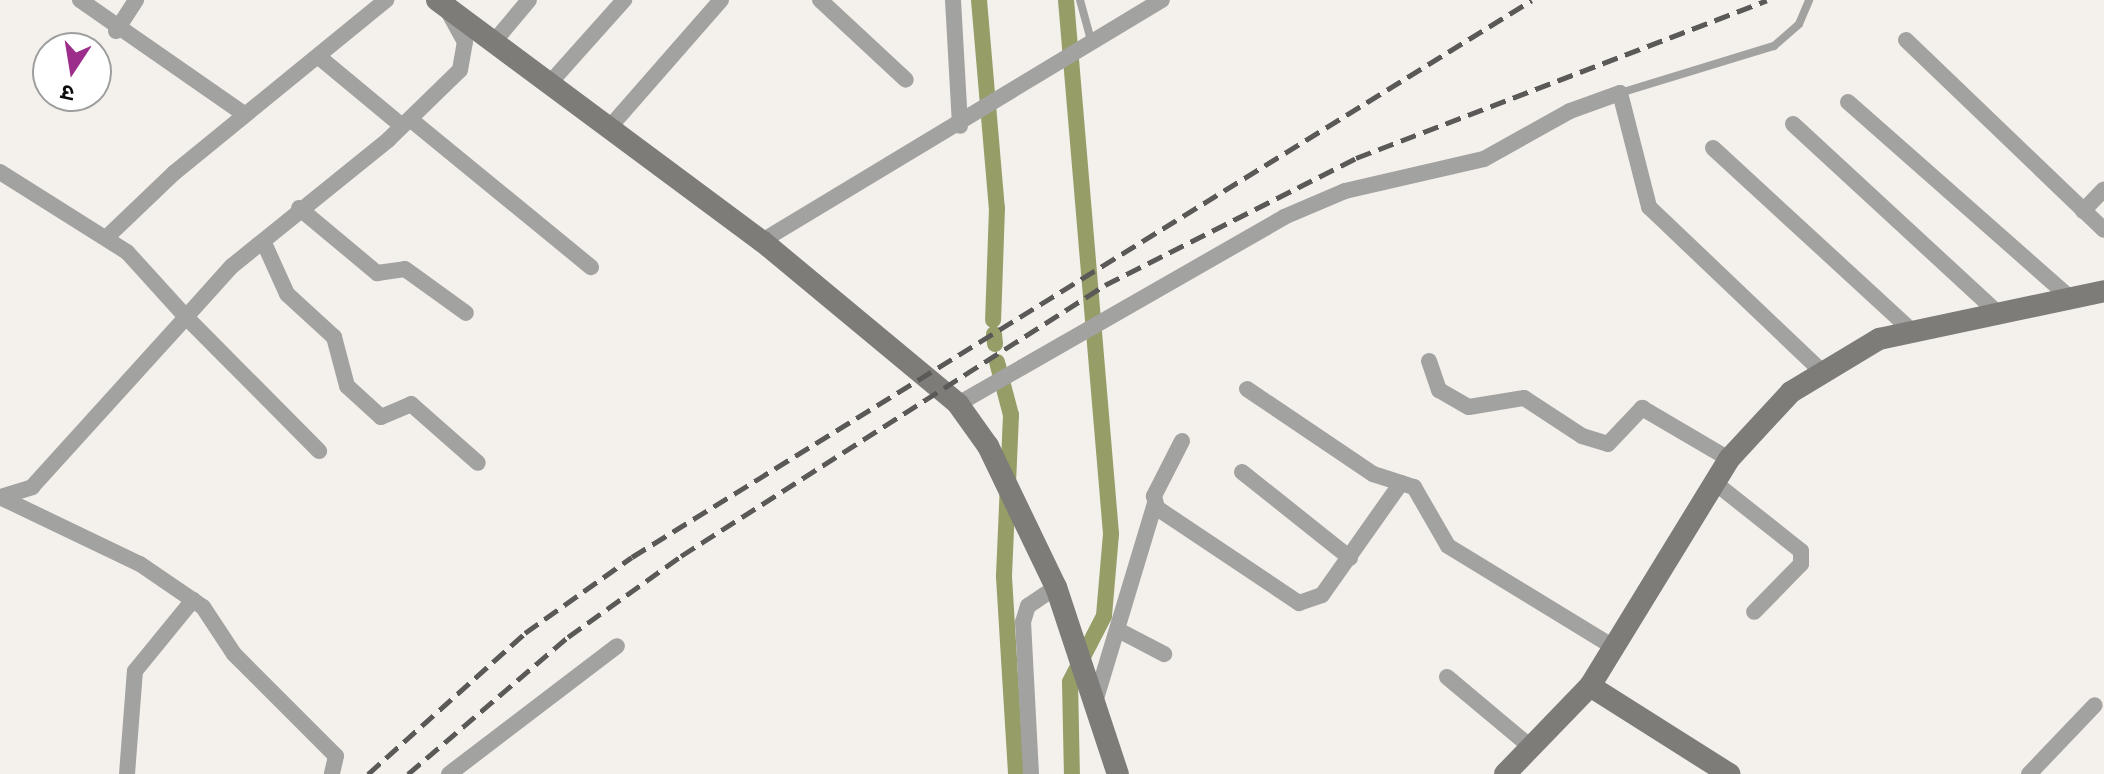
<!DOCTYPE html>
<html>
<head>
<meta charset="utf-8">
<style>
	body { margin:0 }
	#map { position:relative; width:2104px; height:774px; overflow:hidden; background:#f4f1ed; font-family:Lora,"Noto Sans Devanagari",serif }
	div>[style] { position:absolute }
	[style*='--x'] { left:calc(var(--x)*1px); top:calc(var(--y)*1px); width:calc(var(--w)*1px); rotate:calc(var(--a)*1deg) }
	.canal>* { height:16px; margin:-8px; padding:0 8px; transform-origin:8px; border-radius:8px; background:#969d67 }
	.lane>* { height:8px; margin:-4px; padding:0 4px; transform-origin:4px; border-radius:4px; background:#a2a2a0 }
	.street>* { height:16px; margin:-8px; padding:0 8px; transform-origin:8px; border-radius:8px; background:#a2a2a0 }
	.secondary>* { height:22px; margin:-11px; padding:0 11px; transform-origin:11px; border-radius:11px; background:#7d7c79 }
	.rail>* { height:5px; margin-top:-2.5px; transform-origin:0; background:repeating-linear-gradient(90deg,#5b5957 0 16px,transparent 0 24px) }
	span { translate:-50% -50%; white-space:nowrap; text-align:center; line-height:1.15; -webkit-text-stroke:6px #fff; paint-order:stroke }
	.north { position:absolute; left:32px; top:32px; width:80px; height:80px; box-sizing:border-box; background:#fff; border:2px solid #9f9e9e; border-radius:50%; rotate:192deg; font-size:22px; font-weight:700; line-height:32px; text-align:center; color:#0e0d0c }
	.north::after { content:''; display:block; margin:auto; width:28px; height:36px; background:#9d2d8b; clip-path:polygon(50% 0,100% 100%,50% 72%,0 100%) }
</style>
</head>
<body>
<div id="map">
	<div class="canal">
		<i style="--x:979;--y:0;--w:209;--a:85.1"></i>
		<i style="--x:997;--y:208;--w:112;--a:92"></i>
		<i style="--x:1066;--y:0;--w:536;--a:85.18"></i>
		<i style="--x:1111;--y:534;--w:82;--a:94.9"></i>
		<i style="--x:1104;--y:616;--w:74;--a:117.3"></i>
		<i style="--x:1070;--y:682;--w:92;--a:88.8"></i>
		<i style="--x:994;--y:334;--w:10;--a:84"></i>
		<i style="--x:997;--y:362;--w:55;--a:75.2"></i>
		<i style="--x:1011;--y:415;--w:162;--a:92.5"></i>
		<i style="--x:1004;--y:577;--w:197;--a:86.5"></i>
	</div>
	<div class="lane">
		<i style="--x:1080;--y:0;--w:46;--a:74.7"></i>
		<i style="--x:1620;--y:93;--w:161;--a:-17"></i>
		<i style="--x:1774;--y:46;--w:33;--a:-41"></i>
		<i style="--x:1799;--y:24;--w:26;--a:-67"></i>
	</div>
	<div class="street">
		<i style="--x:80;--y:0;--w:200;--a:34.8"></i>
		<i style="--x:820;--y:0;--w:117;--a:42.9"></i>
		<i style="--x:953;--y:0;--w:126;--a:86.8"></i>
		<i style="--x:116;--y:31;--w:37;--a:-57"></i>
		<i style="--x:1906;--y:40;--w:274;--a:43.8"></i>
		<i style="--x:493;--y:43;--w:56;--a:-50.1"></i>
		<i style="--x:319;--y:57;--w:108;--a:39.7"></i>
		<i style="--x:549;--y:84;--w:113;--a:-48.2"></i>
		<i style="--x:1848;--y:102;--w:296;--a:41.4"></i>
		<i style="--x:410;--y:119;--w:234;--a:39.3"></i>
		<i style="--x:1793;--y:124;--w:276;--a:42.7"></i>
		<i style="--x:609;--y:128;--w:170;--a:-48.8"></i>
		<i style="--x:1713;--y:148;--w:269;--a:42.6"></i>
		<i style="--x:0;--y:172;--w:150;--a:32.2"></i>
		<i style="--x:127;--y:252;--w:88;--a:47.8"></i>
		<i style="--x:186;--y:317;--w:69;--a:-48"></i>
		<i style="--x:232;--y:266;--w:201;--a:-38.9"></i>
		<i style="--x:388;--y:140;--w:100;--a:-44.2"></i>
		<i style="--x:460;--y:70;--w:28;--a:-80"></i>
		<i style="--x:465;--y:42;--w:37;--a:-119"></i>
		<i style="--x:299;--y:208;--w:102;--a:39.8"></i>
		<i style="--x:377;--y:273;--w:28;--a:-8"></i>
		<i style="--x:405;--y:269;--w:75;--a:35.8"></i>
		<i style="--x:2083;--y:211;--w:30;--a:-46"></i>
		<i style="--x:107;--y:237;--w:93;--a:-43.7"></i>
		<i style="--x:174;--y:173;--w:274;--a:-39.2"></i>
		<i style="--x:762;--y:241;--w:467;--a:-31.1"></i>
		<i style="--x:264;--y:243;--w:56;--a:65.7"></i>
		<i style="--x:287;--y:294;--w:64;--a:42.5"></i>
		<i style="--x:334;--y:337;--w:51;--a:75.1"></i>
		<i style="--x:347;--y:386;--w:46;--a:42.4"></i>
		<i style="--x:381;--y:417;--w:33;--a:-23"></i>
		<i style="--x:411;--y:404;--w:89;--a:41.4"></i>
		<i style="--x:1429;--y:361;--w:31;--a:71"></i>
		<i style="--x:1439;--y:390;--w:34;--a:30"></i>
		<i style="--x:1469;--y:407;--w:56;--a:-9.3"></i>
		<i style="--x:1524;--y:398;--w:69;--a:33.2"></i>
		<i style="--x:1582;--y:436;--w:27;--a:17"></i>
		<i style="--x:1608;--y:444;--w:50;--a:-46.6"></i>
		<i style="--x:1642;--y:408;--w:101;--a:30.4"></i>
		<i style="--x:1247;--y:389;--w:152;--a:34"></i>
		<i style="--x:1373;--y:474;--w:43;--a:17.6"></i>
		<i style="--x:1414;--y:487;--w:68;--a:60"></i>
		<i style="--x:1448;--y:546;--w:196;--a:31.4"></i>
		<i style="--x:958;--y:404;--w:376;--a:-29.8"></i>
		<i style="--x:1284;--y:217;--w:66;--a:-23.1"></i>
		<i style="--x:1345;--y:191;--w:143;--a:-13"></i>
		<i style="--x:1484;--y:159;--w:98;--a:-29.2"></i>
		<i style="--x:1570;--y:111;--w:53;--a:-19.8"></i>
		<i style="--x:1620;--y:93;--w:118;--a:75.7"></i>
		<i style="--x:1649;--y:207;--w:238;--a:43.6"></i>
		<i style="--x:1182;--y:441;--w:62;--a:117"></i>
		<i style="--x:1154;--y:496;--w:12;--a:76"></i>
		<i style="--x:1157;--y:508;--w:171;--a:33.8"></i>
		<i style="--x:1299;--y:603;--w:24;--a:-19"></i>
		<i style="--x:1322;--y:595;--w:137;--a:-54.8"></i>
		<i style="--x:1242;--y:472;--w:138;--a:38.5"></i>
		<i style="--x:1714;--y:482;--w:111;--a:38.4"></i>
		<i style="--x:1801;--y:551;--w:13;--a:90"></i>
		<i style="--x:1801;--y:564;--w:67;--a:134.4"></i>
		<i style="--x:0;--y:497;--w:34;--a:-17"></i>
		<i style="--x:32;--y:487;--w:229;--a:-47.8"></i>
		<i style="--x:186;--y:317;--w:189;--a:45.2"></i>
		<i style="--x:2;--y:498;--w:153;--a:25.6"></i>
		<i style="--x:140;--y:564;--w:76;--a:34.3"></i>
		<i style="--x:203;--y:607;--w:56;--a:56.6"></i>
		<i style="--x:234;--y:654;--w:144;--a:45"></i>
		<i style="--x:336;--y:756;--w:18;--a:103"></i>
		<i style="--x:1120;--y:631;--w:50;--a:27.6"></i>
		<i style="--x:1447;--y:677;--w:111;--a:39.9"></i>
		<i style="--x:1095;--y:702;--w:208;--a:-73.2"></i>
		<i style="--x:127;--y:774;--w:103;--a:-85.6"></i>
		<i style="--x:135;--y:671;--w:92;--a:-50.8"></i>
		<i style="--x:449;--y:774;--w:211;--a:-37.3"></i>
		<i style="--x:1031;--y:774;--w:152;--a:-93"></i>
		<i style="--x:1023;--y:622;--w:17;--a:-73"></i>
		<i style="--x:1028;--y:606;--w:34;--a:-34"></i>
		<i style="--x:2029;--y:774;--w:95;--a:-46.3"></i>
	</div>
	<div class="secondary">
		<i style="--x:437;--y:0;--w:405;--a:36.6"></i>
		<i style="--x:762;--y:241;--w:255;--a:39.7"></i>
		<i style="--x:958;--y:404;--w:52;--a:54.5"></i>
		<i style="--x:988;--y:446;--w:157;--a:64.3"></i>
		<i style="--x:1056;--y:587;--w:197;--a:71.7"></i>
		<i style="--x:1590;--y:686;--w:165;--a:32.3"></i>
		<i style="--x:1505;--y:774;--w:122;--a:-46"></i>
		<i style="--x:1590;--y:686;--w:266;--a:-58.5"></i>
		<i style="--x:1729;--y:459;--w:91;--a:-47.2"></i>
		<i style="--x:1791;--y:392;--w:103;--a:-31.1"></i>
		<i style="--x:1879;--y:339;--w:230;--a:-12"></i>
	</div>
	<div class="rail">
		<i style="--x:368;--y:774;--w:211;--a:-41.9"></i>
		<i style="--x:525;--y:633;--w:131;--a:-35.4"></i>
		<i style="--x:632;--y:557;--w:1058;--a:-31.75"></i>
		<i style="--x:408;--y:774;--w:211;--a:-40.6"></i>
		<i style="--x:568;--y:637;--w:139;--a:-35.6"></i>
		<i style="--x:681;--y:556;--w:503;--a:-32.58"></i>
		<i style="--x:1105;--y:285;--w:281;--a:-26.8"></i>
		<i style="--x:1356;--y:158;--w:440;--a:-21"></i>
	</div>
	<div class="north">उ</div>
</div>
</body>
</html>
